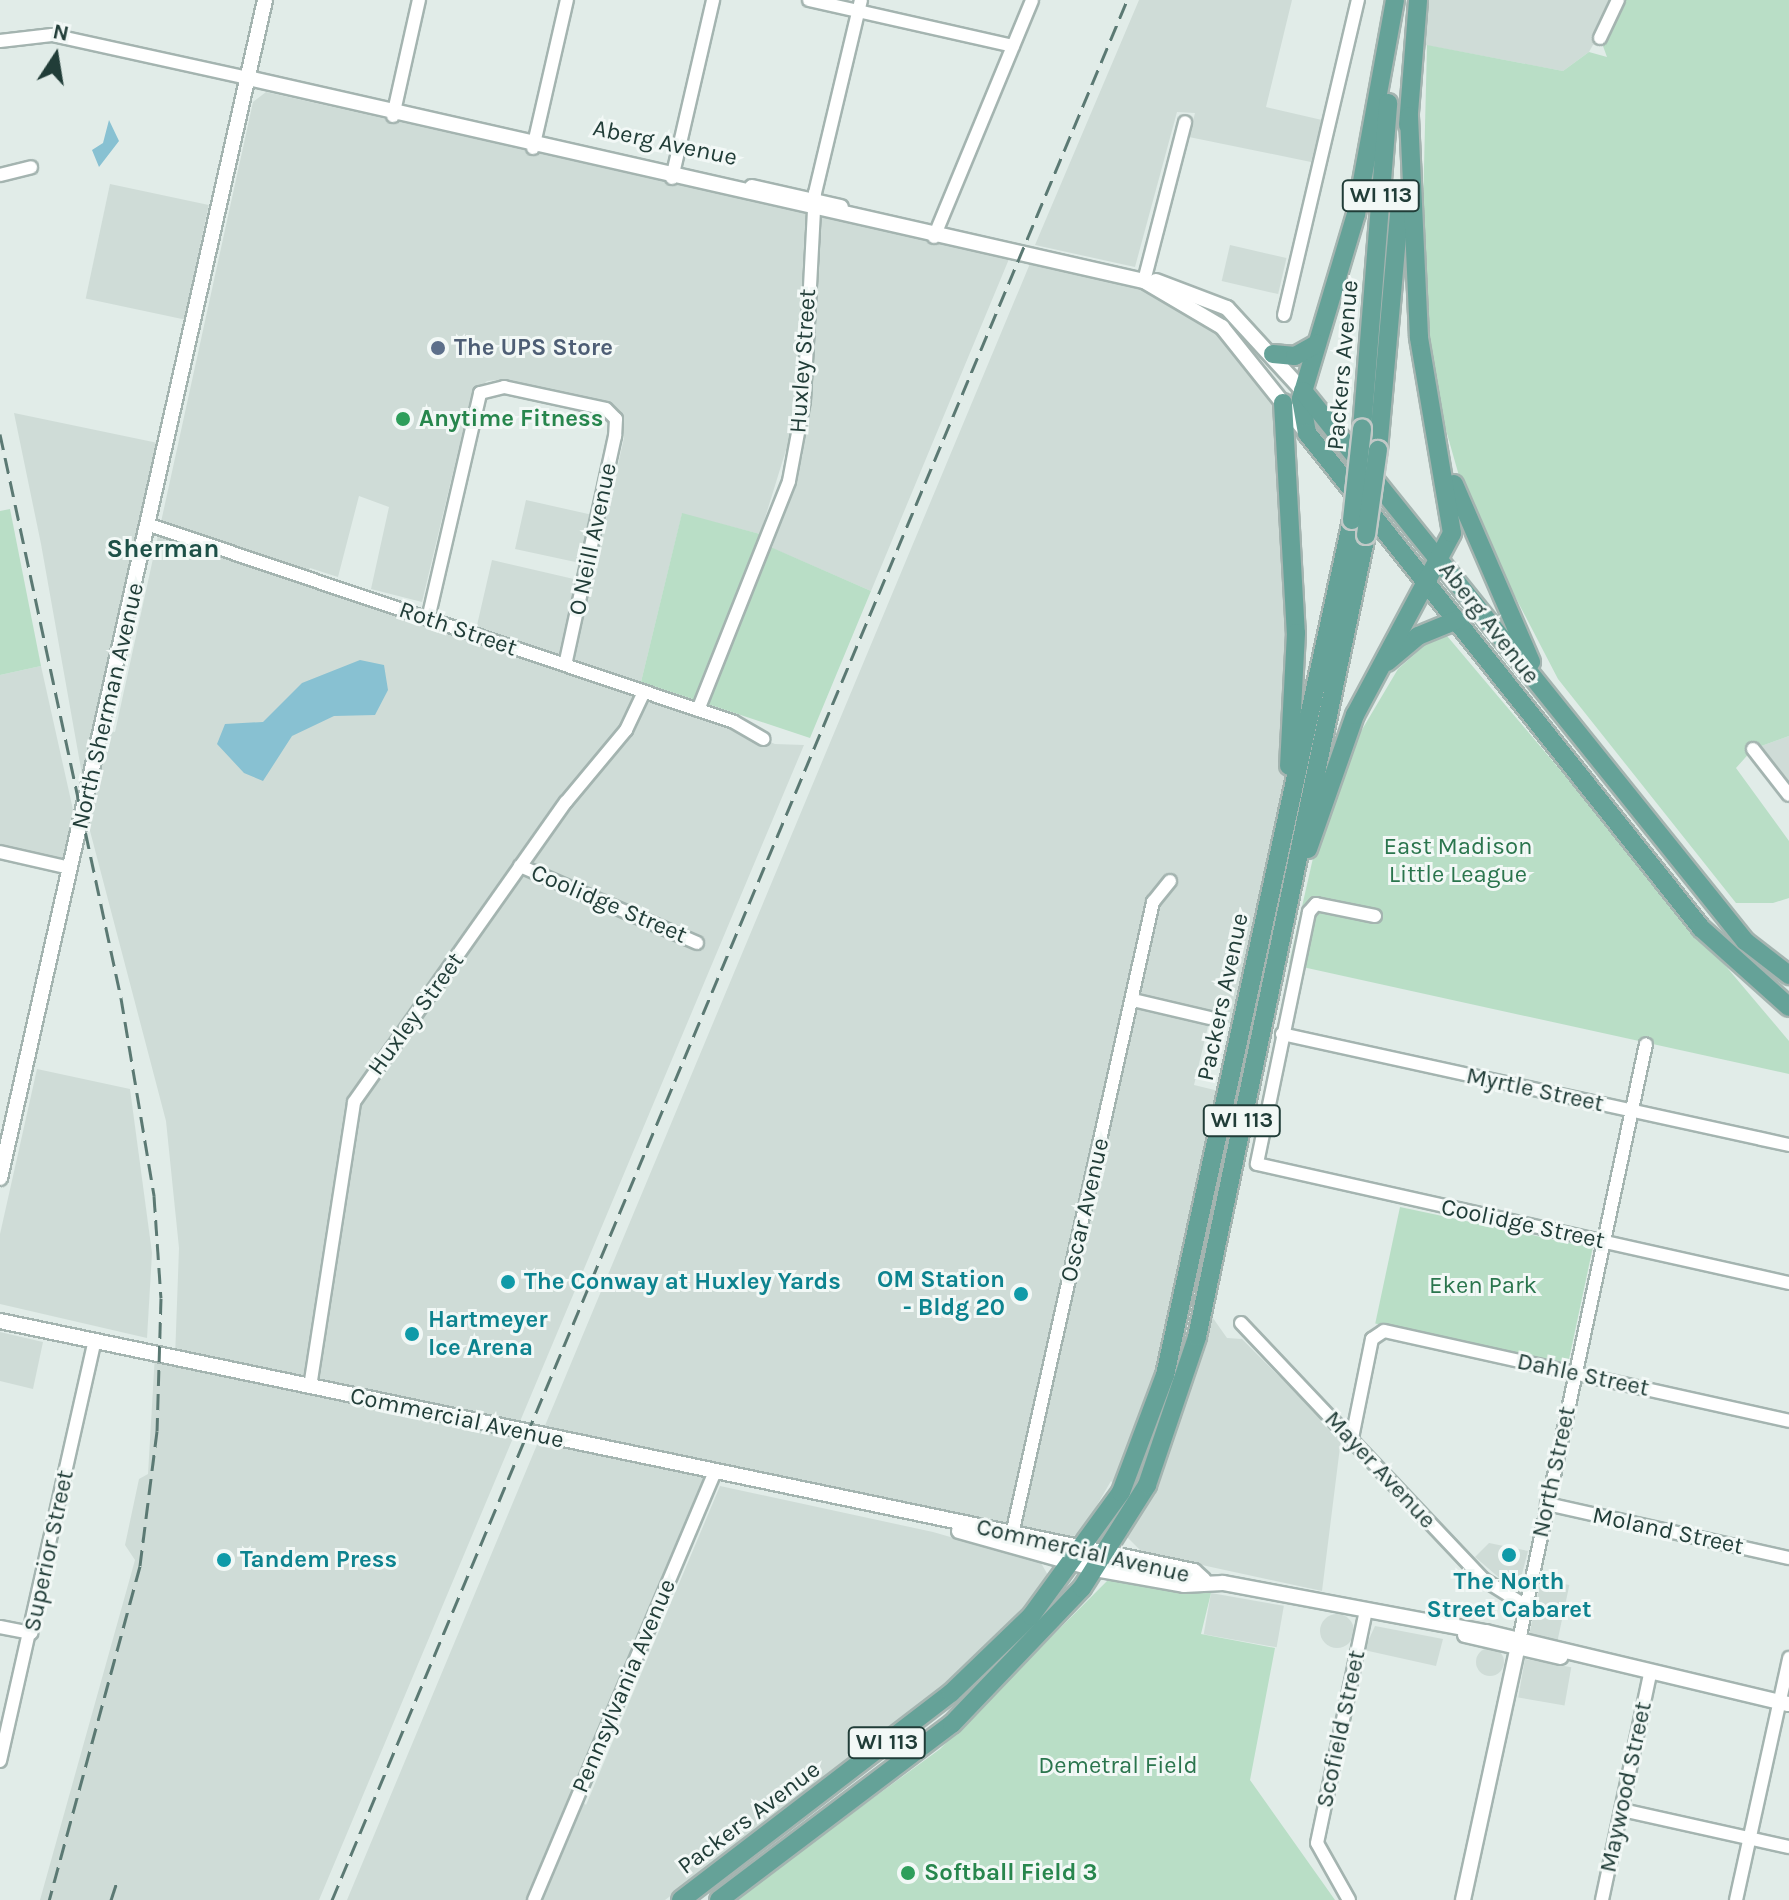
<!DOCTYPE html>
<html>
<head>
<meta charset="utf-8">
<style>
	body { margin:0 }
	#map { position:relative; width:1789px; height:1900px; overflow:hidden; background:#e1ece8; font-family:Karla,sans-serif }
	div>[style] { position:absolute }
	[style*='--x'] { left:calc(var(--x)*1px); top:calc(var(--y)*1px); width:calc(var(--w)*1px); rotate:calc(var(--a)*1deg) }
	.built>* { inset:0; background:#cfdcd7; transform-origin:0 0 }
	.round { border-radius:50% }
	.green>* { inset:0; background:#b9dec6; transform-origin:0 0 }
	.water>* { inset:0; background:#88c1d2 }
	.roads { filter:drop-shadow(2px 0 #a4b4b0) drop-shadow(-2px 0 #a4b4b0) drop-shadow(0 2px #a4b4b0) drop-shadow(0 -2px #a4b4b0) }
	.minor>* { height:12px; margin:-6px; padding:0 6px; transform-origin:6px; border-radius:6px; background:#fff }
	.tertiary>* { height:14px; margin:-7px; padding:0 7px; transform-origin:7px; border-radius:7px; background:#fff }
	.primary>* { height:18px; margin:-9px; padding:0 9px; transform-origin:9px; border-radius:9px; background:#65a298 }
	.rail>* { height:3px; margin-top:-1.5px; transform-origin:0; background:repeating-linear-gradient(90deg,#5b7973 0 16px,transparent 0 24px) }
	.bridges { filter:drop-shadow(2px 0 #c1c9c7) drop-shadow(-2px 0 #c1c9c7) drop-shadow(0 2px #c1c9c7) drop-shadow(0 -2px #c1c9c7) }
	.primary-bridge>* { height:18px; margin:-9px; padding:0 9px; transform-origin:9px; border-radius:9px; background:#65a298 }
	.dots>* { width:22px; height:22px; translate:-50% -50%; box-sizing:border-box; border:4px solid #f2f8f6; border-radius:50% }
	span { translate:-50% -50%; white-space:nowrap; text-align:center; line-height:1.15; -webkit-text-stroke:6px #f2f8f6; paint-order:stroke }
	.shield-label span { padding:2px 6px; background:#f2f8f6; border:2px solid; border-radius:6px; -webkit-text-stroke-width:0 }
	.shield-label { font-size:22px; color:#213d38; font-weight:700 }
	.street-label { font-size:24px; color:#213d38 }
	.service-label { font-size:24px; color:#4e5e75; font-weight:700 }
	.left { translate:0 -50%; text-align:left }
	.leisure-label { font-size:24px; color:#27864d; font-weight:700 }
	.park-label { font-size:24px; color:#2a754d }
	.culture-label { font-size:24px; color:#0d838f; font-weight:700 }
	.right { translate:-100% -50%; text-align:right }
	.neighbourhood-label { font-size:26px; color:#1d5047; font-weight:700 }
	.north { position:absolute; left:16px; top:16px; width:80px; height:80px; -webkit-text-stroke:6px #f2f8f6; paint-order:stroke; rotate:12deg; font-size:22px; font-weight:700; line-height:32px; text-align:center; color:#213d38 }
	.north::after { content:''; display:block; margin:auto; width:28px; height:36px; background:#213d38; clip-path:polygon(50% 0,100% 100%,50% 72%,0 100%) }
</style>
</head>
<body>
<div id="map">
	<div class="built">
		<i style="clip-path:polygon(1139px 0,1292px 0,1266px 107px,1322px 120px,1311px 162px,1189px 137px,1195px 113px,1177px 112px,1135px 267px,1035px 245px)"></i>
		<i style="clip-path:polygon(1418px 0,1618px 0,1589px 52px,1563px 71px,1414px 43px)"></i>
		<i style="clip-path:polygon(evenodd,266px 92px,1009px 259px,871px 591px,772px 548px,803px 454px,786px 450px,760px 534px,682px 514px,641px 682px,567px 657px,565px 665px,775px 744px,804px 745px,319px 1900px,40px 1900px,135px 1560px,125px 1545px,139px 1479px,148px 1474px,155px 1354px,175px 1358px,179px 1248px,166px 1121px,84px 808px,102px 730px,115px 732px,253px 102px,266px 92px,506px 379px,607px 403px,620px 414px,624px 438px,606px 518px,526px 500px,515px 549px,594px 566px,591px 583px,492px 560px,475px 634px,306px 584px,310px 568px,338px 577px,359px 496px,389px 507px,371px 589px,422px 602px,471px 397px,487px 381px,506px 379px)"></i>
		<i style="left:110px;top:184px;width:101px;height:117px;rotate:12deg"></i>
		<i style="left:1230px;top:245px;width:58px;height:37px;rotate:13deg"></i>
		<i style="clip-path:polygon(1034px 254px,1144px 281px,1194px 305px,1307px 433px,1285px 426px,1292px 743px,1283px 833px,1241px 1026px,1210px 1018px,1194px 1085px,1227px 1093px,1187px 1274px,1121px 1492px,1111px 1481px,1082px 1531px,1071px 1537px,715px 1472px,577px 1796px,586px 1805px,720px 1486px,933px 1532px,1041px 1563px,1049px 1577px,978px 1658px,914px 1713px,665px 1900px,347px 1900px)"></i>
		<i style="clip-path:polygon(14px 413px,158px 443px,83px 780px,41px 544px)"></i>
		<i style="clip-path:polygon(41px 666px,78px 832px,70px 868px,0 852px,0 675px)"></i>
		<i style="clip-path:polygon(1789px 736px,1789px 795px,1753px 749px)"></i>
		<i style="clip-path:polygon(37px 1069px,130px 1089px,152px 1253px,147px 1338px,0 1304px,0 1234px)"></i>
		<i style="clip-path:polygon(1208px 1311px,1227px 1338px,1242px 1339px,1341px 1439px,1322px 1591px,1142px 1552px,1126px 1536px,1171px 1443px)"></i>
		<i style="clip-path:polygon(0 1332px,43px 1342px,33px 1389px,0 1381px)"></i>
		<i style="clip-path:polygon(1489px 1543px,1528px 1551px,1517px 1593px,1475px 1557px)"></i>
		<i style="left:1541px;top:1579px;width:29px;height:57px;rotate:12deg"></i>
		<i style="left:1211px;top:1593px;width:74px;height:42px;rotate:10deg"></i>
		<i class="round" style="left:1320px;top:1614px;width:34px;height:34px"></i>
		<i style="clip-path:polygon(1375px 1626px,1443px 1639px,1436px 1666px,1364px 1650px)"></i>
		<i class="round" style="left:1476px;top:1648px;width:28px;height:28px"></i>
		<i style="left:1525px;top:1659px;width:47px;height:39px;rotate:10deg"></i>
	</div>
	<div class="green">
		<i style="clip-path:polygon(1618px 0,1789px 0,1789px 736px,1753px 749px,1736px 768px,1789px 841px,1789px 898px,1773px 903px,1736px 903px,1558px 679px,1467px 504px,1440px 409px,1421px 289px,1427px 45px,1563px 71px,1589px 52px,1607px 57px,1600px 38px)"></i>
		<i style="clip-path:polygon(10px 509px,41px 666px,0 675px,0 511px)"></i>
		<i style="clip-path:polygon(682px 513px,760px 534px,757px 541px,871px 591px,810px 738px,641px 682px)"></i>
		<i style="clip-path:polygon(1442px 630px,1789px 1041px,1789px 1074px,1289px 964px,1313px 858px,1357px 738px,1398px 669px)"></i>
		<i style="left:1400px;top:1207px;width:197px;height:119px;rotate:12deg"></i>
		<i style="clip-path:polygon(1110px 1578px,1211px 1593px,1201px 1634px,1275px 1648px,1250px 1780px,1335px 1900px,734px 1900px,940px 1749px)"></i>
	</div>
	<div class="water">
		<i style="clip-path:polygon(109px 120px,119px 141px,99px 167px,92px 150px,103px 143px)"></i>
		<i style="clip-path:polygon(360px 660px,384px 665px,388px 690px,375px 715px,334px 716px,292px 736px,263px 781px,244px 773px,217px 744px,225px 724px,263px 722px,302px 683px)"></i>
	</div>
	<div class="roads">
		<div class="minor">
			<i style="--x:809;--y:0;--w:209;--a:12.7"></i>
			<i style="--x:1600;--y:38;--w:42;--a:-64.7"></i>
			<i style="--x:0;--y:41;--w:52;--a:-6.6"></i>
			<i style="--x:52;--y:35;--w:201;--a:12.4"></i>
			<i style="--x:393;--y:116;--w:119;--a:-77.4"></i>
			<i style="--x:533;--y:148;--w:152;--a:-77.1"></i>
			<i style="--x:0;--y:175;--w:32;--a:-14"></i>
			<i style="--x:672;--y:178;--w:183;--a:-77"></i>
			<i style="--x:934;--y:237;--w:256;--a:-67.5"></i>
			<i style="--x:1144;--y:281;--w:164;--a:-75.5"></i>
			<i style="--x:1284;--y:315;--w:324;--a:-76.8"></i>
			<i style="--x:150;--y:525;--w:616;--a:18.64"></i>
			<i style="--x:734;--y:722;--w:34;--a:30"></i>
			<i style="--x:428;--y:619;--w:232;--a:-77"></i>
			<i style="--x:480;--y:393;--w:25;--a:-14"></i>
			<i style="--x:504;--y:387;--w:104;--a:12.2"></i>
			<i style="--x:606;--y:409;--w:14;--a:45"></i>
			<i style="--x:616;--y:419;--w:17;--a:93"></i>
			<i style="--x:615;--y:436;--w:234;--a:102.3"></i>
			<i style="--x:698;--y:710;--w:246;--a:-68.3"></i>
			<i style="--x:789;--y:481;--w:81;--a:-79.4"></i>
			<i style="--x:804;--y:401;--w:208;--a:-87"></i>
			<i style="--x:815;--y:193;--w:198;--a:-76.6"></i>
			<i style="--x:1753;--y:749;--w:58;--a:52"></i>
			<i style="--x:0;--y:852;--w:72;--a:12.9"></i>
			<i style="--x:520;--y:866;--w:193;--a:23.5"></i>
			<i style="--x:1375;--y:916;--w:60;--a:-168.5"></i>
			<i style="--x:1316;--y:904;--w:11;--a:131"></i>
			<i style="--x:1309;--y:912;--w:257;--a:101.7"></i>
			<i style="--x:1257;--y:1164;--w:545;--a:12.61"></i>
			<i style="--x:1133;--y:1000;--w:79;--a:13.2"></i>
			<i style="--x:1282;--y:1034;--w:519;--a:12.35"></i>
			<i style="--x:1241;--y:1323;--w:352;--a:46.6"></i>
			<i style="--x:1483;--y:1579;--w:51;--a:32.1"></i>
			<i style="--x:310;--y:1387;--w:288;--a:-81.2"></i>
			<i style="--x:354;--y:1102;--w:367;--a:-54.8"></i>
			<i style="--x:566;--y:802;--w:94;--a:-50.2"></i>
			<i style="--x:626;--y:730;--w:42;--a:-64.7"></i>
			<i style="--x:1352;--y:1438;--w:101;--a:-78.6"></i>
			<i style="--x:1372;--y:1339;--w:14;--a:-34"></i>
			<i style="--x:1384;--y:1331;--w:415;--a:12.5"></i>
			<i style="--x:1547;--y:1504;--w:248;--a:12.6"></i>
			<i style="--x:1011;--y:1539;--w:653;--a:-77.43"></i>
			<i style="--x:1153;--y:902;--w:27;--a:-51"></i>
			<i style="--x:0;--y:1627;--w:32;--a:11"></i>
			<i style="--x:1519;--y:1640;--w:609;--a:-77.97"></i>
			<i style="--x:0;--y:1761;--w:431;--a:-77.3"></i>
			<i style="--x:1622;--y:1810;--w:171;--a:12.5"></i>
			<i style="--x:534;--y:1900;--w:465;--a:-67.1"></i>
			<i style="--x:1349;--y:1900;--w:65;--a:-119.3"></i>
			<i style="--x:1317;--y:1843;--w:237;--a:-78.1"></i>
			<i style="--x:1602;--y:1900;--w:231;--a:-78"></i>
			<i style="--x:1736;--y:1900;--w:248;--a:-77.6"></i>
		</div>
		<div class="tertiary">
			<i style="--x:248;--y:78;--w:919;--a:12.77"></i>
			<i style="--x:1144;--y:281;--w:91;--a:30.5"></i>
			<i style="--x:1222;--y:327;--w:133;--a:51.4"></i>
			<i style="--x:752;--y:187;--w:91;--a:12.7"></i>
			<i style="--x:1156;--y:281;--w:76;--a:20.8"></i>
			<i style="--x:1227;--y:308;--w:113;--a:47.5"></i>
			<i style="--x:0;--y:1178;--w:1207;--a:-77.32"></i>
			<i style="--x:0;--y:1321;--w:1220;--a:11.83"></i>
			<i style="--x:1194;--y:1571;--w:13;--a:42"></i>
			<i style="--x:959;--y:1531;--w:141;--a:15.6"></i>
			<i style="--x:1095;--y:1569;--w:90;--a:10.2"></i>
			<i style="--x:1184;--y:1585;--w:39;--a:-3"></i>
			<i style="--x:1223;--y:1583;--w:268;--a:10.6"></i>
			<i style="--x:1486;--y:1632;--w:311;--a:13.4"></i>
			<i style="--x:1465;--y:1635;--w:98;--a:12.9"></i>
			<i style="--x:1463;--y:1900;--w:266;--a:-77.8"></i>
		</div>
		<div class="primary">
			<i style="--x:1395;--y:0;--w:218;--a:100.3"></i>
			<i style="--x:1356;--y:214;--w:193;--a:106.6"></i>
			<i style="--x:1301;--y:399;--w:35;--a:80"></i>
			<i style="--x:1307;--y:433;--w:633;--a:51.48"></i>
			<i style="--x:1701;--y:928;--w:118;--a:41.9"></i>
			<i style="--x:1408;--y:125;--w:125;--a:-85.4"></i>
			<i style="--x:1273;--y:354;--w:22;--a:5"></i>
			<i style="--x:1295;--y:356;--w:25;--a:-29"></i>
			<i style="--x:1303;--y:391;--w:706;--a:51.21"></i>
			<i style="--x:1745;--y:941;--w:56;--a:37.7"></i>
			<i style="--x:1283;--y:403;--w:230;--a:86.8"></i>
			<i style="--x:1296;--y:633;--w:133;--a:93"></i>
			<i style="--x:1362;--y:429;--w:327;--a:-85.4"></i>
			<i style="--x:1378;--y:450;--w:249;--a:-84.9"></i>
			<i style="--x:1454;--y:484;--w:194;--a:66.6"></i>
			<i style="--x:1387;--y:662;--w:40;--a:-40"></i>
			<i style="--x:1418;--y:636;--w:42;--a:-22.3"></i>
			<i style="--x:1308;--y:849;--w:142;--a:-70.7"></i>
			<i style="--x:1355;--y:715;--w:206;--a:-61.9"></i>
			<i style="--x:1452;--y:533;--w:199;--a:-99.6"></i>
			<i style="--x:1419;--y:337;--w:221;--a:-92.6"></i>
			<i style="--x:681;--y:1900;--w:340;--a:-37.5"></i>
			<i style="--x:951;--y:1693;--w:111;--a:-43.9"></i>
			<i style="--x:1031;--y:1616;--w:153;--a:-54"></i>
			<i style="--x:1121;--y:1492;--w:125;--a:-69.4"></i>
			<i style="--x:1165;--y:1375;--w:875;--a:-77.66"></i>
			<i style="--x:719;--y:1900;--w:292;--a:-37.1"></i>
			<i style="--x:952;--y:1724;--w:188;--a:-46.3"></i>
			<i style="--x:1082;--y:1588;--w:122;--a:-57.7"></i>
			<i style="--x:1147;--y:1485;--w:156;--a:-71.3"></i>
			<i style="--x:1197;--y:1337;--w:820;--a:-78.1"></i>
		</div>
	</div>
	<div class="rail">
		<i style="--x:0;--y:434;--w:577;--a:77.89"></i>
		<i style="--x:121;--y:998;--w:201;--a:80.5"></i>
		<i style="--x:154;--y:1196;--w:102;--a:86.1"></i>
		<i style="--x:161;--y:1298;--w:133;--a:91.7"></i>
		<i style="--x:157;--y:1431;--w:136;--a:97.2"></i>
		<i style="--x:140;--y:1566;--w:346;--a:105.2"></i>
		<i style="--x:111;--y:1900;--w:19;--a:-72"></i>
		<i style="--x:332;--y:1900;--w:2060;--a:-67.29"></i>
	</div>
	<div class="bridges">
		<div class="primary-bridge">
			<i style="--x:1352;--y:520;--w:92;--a:-83.7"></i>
			<i style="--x:1366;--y:535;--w:86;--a:-82"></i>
		</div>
	</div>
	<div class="dots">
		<i style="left:438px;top:348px;background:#5c6f8a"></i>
		<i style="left:403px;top:419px;background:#2e9e5b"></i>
		<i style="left:508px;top:1282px;background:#0f9aa8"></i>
		<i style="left:1021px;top:1294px;background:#0f9aa8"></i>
		<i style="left:412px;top:1334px;background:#0f9aa8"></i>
		<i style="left:1509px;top:1555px;background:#0f9aa8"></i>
		<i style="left:224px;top:1560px;background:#0f9aa8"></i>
		<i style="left:908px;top:1873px;background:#2e9e5b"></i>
	</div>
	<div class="shield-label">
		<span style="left:1381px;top:196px">WI 113</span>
		<span style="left:1242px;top:1121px">WI 113</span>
		<span style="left:887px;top:1743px">WI 113</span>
	</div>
	<div class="street-label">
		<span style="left:665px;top:143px;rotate:12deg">Aberg Avenue</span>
		<span style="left:803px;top:361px;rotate:-86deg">Huxley Street</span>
		<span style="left:1343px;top:365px;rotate:-85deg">Packers Avenue</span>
		<span style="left:593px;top:539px;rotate:-78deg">O Neill Avenue</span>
		<span style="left:1489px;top:623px;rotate:52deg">Aberg Avenue</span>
		<span style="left:458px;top:629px;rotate:19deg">Roth Street</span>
		<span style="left:108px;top:706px;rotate:-77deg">North Sherman Avenue</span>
		<span style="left:609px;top:904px;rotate:23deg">Coolidge Street</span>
		<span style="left:1223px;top:997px;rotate:-78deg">Packers Avenue</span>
		<span style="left:416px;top:1014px;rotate:-54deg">Huxley Street</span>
		<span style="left:1535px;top:1090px;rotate:12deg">Myrtle Street</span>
		<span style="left:1085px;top:1210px;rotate:-77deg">Oscar Avenue</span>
		<span style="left:1523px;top:1224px;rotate:12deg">Coolidge Street</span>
		<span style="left:1583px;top:1375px;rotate:12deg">Dahle Street</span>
		<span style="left:457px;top:1418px;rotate:12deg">Commercial Avenue</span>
		<span style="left:1380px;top:1470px;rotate:47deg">Mayer Avenue</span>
		<span style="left:1554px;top:1472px;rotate:-78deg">North Street</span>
		<span style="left:1668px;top:1531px;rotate:12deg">Moland Street</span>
		<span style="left:49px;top:1551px;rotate:-78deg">Superior Street</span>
		<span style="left:1083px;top:1551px;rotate:13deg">Commercial Avenue</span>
		<span style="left:624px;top:1686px;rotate:-67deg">Pennsylvania Avenue</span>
		<span style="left:1341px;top:1729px;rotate:-78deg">Scofield Street</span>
		<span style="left:1626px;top:1787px;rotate:-78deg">Maywood Street</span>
		<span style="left:749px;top:1818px;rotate:-37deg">Packers Avenue</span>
	</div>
	<div class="service-label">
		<span class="left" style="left:454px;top:348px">The UPS Store</span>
	</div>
	<div class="leisure-label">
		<span class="left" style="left:419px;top:419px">Anytime Fitness</span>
		<span class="left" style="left:924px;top:1873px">Softball Field 3</span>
	</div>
	<div class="park-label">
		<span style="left:1458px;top:861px">East Madison<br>Little League</span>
		<span style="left:1483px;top:1286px">Eken Park</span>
		<span style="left:1118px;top:1766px">Demetral Field</span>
	</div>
	<div class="culture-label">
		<span class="right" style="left:1005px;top:1294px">OM Station<br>- Bldg 20</span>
		<span class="left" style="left:524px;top:1282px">The Conway at Huxley Yards</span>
		<span class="left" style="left:428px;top:1334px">Hartmeyer<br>Ice Arena</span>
		<span class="left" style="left:240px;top:1560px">Tandem Press</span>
		<span style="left:1509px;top:1596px">The North<br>Street Cabaret</span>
	</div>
	<div class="neighbourhood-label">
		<span style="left:163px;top:549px">Sherman</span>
	</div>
	<div class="north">N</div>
</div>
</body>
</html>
